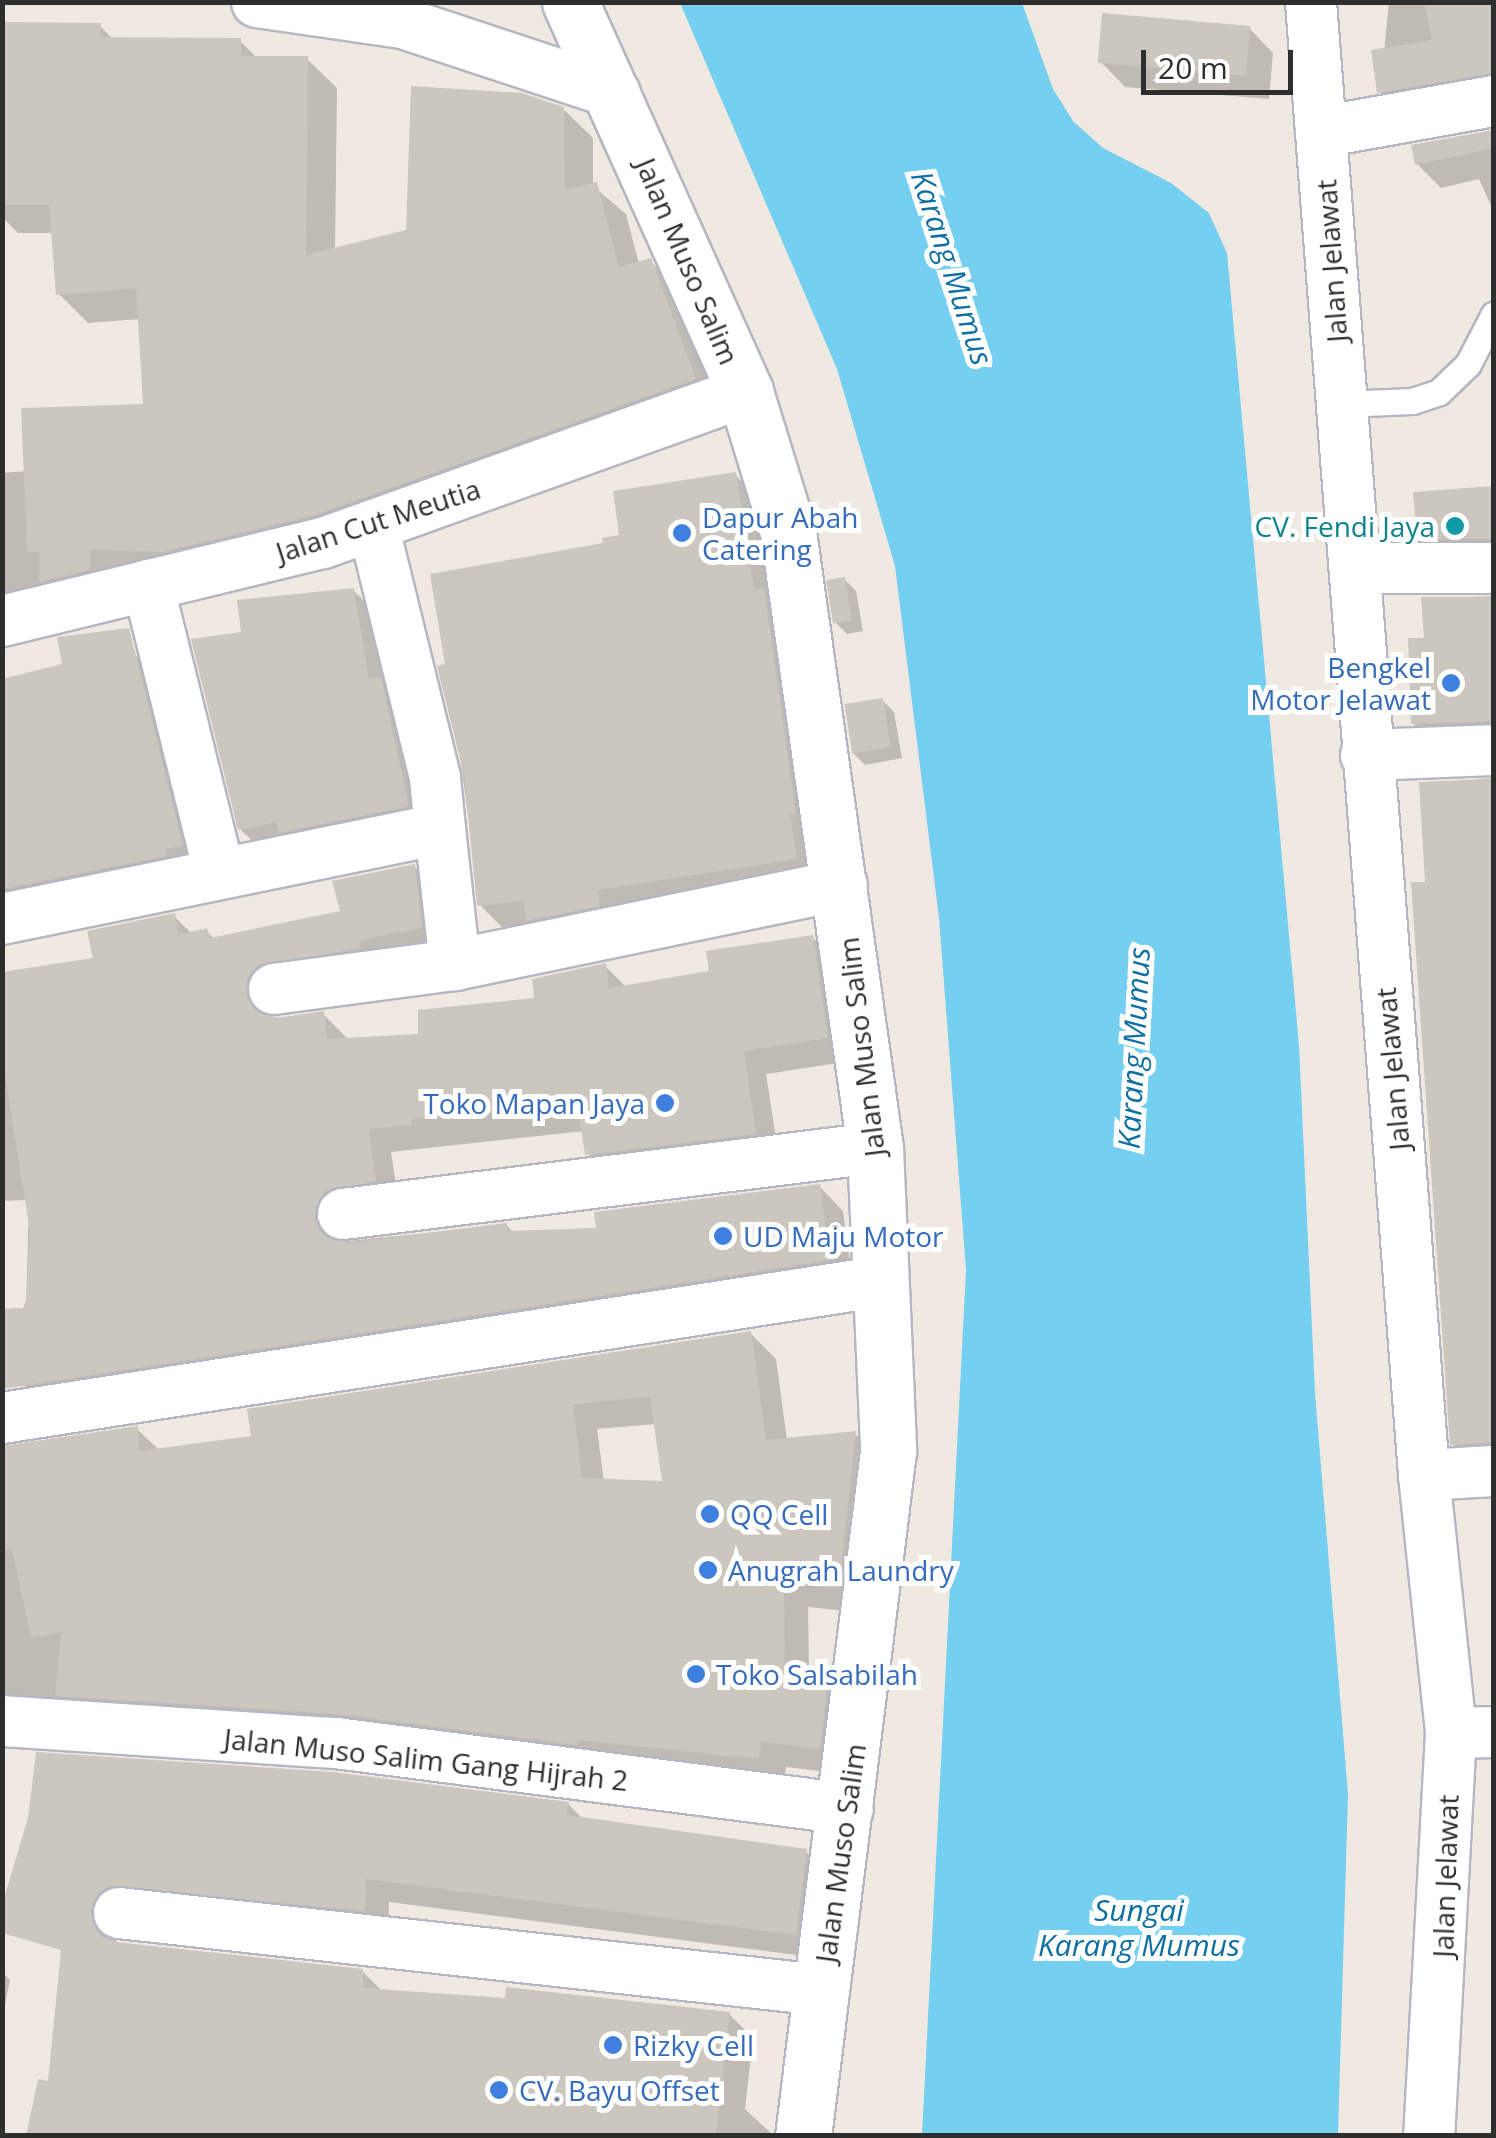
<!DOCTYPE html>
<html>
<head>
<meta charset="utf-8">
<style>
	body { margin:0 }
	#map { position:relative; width:1496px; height:2138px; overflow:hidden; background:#efe9e1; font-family:"Open Sans",sans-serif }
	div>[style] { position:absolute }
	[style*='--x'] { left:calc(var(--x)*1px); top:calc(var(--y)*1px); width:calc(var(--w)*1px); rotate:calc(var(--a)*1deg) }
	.water>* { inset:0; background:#75cff0 }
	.shadow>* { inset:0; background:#0003 }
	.building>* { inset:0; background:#cbc7bf; transform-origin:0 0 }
	.roads { filter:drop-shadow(2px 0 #b4b7c1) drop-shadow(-2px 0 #b4b7c1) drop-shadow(0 2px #b4b7c1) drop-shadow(0 -2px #b4b7c1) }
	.service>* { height:25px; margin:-12.5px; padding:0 12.5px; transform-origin:12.5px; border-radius:12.5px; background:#fff }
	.minor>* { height:50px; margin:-25px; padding:0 25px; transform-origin:25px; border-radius:25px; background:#fff }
	.tertiary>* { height:55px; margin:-27.5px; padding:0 27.5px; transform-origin:27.5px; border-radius:27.5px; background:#fff }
	.dots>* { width:28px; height:28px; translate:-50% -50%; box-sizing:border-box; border:5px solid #fff; border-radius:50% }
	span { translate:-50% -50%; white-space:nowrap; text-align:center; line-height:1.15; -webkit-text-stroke:10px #fff; paint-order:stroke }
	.street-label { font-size:28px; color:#2e2e2e }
	.shop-label { font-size:28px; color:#366cbe }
	.left { translate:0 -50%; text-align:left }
	.right { translate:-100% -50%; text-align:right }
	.culture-label { font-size:28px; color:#0d838f }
	.water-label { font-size:30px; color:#0d6fa3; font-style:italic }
	.frame { position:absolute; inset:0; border:5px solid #2e2e2e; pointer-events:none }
	.scale { position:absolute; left:1141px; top:50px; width:152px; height:45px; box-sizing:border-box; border:5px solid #2e2e2e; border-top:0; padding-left:12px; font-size:30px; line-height:35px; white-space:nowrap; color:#2e2e2e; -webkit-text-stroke:8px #fff; paint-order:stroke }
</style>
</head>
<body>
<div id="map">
	<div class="water">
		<i style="clip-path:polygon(680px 3px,1022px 3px,1053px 89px,1073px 121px,1103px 148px,1171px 183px,1209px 213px,1227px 253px,1299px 1045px,1315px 1393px,1348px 1794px,1338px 2135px,922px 2135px,966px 1270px,939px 918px,895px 566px,837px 369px)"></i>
	</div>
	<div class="shadow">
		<i style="clip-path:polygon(1389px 2px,1494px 2px,1494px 103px,1404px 115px,1380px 92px)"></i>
		<i style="clip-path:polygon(2px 24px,100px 26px,114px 40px,240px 41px,258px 59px,307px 59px,337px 88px,335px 251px,409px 232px,563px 109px,593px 138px,593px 186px,626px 214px,639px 264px,650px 261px,679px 291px,724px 408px,2px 638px,2px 473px,27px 471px,145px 407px,140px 319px,88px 323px,59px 294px,54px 233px,18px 233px,2px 217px)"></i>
		<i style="clip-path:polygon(1249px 28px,1273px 53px,1269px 99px,1125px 87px,1101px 62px)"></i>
		<i style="clip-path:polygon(1494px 130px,1494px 212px,1479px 179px,1441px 188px,1417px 164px,1414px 147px)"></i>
		<i style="clip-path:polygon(735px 475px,758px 498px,818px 881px,502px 927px,480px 905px,448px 666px,606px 545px)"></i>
		<i style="clip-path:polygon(1494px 489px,1494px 561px,1442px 561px,1419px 538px)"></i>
		<i style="clip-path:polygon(844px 579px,856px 591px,863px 631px,847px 634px,835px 622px)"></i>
		<i style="clip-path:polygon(353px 590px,376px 613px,430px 828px,263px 851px,240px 829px,244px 634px)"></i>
		<i style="clip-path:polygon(1494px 596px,1494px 744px,1436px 747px,1413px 723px,1426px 640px,1423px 599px)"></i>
		<i style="clip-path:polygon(130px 650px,148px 667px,199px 862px,2px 911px,2px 682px)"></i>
		<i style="clip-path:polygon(882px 700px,894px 712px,902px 758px,865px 765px,853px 753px)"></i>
		<i style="clip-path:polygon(1494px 778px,1494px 1467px,1476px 1467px,1453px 1444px,1413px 885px,1428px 885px,1422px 784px)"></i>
		<i style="clip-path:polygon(414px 866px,438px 890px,445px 952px,270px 1004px,272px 1018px,323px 1014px,347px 1038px,420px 1036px,536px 1000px,605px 966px,627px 988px,712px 973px,812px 937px,836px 961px,851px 1061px,766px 1074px,779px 1157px,612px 1178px,588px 1154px,584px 1131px,391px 1152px,399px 1204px,349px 1215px,338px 1242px,506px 1225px,515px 1234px,599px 1230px,819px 1186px,843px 1211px,853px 1284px,48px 1409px,24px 1385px,29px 1200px,2px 1201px,2px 975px,96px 960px,174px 916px,192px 934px,206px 930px,215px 940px,343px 913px)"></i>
		<i style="clip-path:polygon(evenodd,750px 1333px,776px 1359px,787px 1440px,855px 1434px,881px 1459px,865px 1613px,808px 1607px,809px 1672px,828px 1674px,854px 1700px,845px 1774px,786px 1767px,784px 1783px,2px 1735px,2px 1515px,137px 1429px,160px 1451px,253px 1438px,750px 1333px,656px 1424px,665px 1483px,604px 1482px,597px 1429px,656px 1424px)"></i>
		<i style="clip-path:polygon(82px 1758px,568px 1804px,584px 1820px,806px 1852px,830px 1876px,820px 1958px,389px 1902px,388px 1934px,119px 1921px,116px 1944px,362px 1971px,383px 1992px,729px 2014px,753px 2038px,745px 2109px,774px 2136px,28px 2136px,50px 2084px)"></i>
		<i style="clip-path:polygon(2px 1972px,10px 1980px,2px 2019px)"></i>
	</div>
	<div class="building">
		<i style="clip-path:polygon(1424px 2px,1494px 2px,1494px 73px,1377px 93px,1371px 50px,1432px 40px)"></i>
		<i style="left:1102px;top:13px;width:149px;height:50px;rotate:5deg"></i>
		<i style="clip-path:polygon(2px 22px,101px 23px,100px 37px,241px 38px,241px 56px,308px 56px,306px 255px,406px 230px,411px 86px,522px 93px,564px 107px,565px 190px,597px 182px,619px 267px,651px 258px,696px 379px,315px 515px,162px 552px,90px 550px,90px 570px,39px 582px,39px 552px,27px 552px,21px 408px,143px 404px,136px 288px,56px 295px,49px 205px,2px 205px)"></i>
		<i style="clip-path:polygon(1494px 130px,1494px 148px,1415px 165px,1411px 145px)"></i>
		<i style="clip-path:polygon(736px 472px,754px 590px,764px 588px,796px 814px,790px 815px,797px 859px,598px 890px,600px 906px,526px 921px,524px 901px,477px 906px,464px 775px,437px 666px,445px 664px,430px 574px,603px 543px,602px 538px,619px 535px,613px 491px)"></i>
		<i style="clip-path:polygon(1494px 486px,1494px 539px,1417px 539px,1413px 492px)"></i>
		<i style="left:845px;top:577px;width:44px;height:19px;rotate:81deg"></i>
		<i style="clip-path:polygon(354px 588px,369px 679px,381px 677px,409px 806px,279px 833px,277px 822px,238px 830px,191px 639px,241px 632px,237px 600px)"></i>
		<i style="clip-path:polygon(1421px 597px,1494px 597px,1494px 721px,1411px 724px,1408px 638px,1424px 638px)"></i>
		<i style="clip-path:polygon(129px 628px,183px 845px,165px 849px,166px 856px,2px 889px,2px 679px,62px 664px,57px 637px)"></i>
		<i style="left:883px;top:698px;width:50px;height:39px;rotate:81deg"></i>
		<i style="clip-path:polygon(1494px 779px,1494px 1442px,1450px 1445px,1411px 882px,1425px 882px,1419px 782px)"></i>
		<i style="clip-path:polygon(415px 864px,422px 928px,360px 940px,361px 948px,257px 966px,247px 979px,252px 1007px,277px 1018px,324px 1011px,327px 1039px,418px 1034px,418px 1010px,534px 998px,532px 979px,606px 963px,609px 988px,709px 971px,706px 951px,813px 935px,828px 1038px,744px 1051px,756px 1134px,585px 1155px,578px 1107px,411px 1119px,412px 1125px,369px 1129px,376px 1181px,325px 1192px,314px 1217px,321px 1232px,347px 1243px,507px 1223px,507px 1231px,596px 1228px,594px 1212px,820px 1184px,830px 1260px,2px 1389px,2px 1309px,23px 1308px,26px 1300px,30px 1231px,2px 1058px,2px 972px,93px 958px,87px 931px,175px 913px,178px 935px,207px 928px,210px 938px,340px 911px,332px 881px)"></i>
		<i style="clip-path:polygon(evenodd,751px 1331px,766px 1440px,856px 1431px,839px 1589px,784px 1582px,785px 1667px,829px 1672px,820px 1749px,761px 1742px,759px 1759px,577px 1740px,577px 1745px,338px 1714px,55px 1696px,61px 1632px,31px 1638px,12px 1549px,2px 1550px,2px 1446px,138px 1426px,139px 1451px,251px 1436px,247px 1409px,751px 1331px,650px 1397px,662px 1481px,582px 1478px,573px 1404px,650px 1397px)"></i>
		<i style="clip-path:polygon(36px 1752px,333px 1772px,569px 1802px,567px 1815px,807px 1849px,796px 1935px,366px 1879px,365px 1911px,108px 1886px,90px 1911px,101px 1936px,116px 1942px,363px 1969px,363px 1988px,505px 1998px,506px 1987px,730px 2012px,716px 2136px,26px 2136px,38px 2079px,48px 2081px,61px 1950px,2px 1933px,2px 1905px,28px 1818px)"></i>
	</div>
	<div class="roads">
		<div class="service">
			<i style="--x:1342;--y:404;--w:70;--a:-2.5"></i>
			<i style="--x:1412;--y:401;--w:28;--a:-18"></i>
			<i style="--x:1439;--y:392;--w:40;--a:-44"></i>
			<i style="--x:1468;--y:364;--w:56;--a:-62.5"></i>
		</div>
		<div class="minor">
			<i style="--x:257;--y:2;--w:148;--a:8.2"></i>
			<i style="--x:403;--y:23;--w:223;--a:18.3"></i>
			<i style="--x:1311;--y:2;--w:1477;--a:85.61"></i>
			<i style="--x:1424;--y:1475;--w:259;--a:84"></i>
			<i style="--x:1451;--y:1733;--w:404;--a:93.1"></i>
			<i style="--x:1321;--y:132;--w:176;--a:-10.2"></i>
			<i style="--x:373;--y:525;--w:260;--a:76.2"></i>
			<i style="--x:435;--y:778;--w:51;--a:84.4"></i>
			<i style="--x:1355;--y:568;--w:139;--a:0"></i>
			<i style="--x:148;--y:585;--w:296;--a:76.1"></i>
			<i style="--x:2;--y:621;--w:330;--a:-13.7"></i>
			<i style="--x:323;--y:543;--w:448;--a:-19.7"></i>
			<i style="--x:1366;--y:755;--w:128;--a:-2.2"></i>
			<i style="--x:2;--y:919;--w:447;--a:-11.6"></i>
			<i style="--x:440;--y:829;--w:137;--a:83.7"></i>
			<i style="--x:274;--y:989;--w:183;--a:-7.6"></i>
			<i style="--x:455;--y:965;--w:395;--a:-11.7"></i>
			<i style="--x:343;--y:1214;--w:536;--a:-7.07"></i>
			<i style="--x:2;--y:1418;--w:892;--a:-8.84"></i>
			<i style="--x:1424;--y:1475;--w:70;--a:-3.3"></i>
			<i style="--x:2;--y:1721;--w:335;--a:3.8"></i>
			<i style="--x:336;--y:1743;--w:516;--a:7.35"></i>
			<i style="--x:1451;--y:1733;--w:43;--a:-1.3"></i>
			<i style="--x:119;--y:1913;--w:706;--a:6.26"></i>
		</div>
		<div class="tertiary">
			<i style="--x:570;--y:2;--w:427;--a:65.8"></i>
			<i style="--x:745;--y:392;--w:146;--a:72.9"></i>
			<i style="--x:788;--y:532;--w:622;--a:81.96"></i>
			<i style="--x:875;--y:1148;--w:303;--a:87.5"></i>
			<i style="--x:888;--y:1451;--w:690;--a:97.07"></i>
		</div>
	</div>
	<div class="dots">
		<i style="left:1455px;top:526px;background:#0f9aa8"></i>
		<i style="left:682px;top:533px;background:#3f7fe0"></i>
		<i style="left:1451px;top:683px;background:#3f7fe0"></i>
		<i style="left:665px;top:1103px;background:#3f7fe0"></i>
		<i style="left:723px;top:1236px;background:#3f7fe0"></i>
		<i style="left:710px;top:1514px;background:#3f7fe0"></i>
		<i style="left:708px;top:1570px;background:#3f7fe0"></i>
		<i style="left:696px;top:1674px;background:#3f7fe0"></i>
		<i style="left:613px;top:2045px;background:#3f7fe0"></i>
		<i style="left:499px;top:2090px;background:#3f7fe0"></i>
	</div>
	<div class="street-label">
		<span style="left:688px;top:261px;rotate:67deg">Jalan Muso Salim</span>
		<span style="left:1331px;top:261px;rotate:-94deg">Jalan Jelawat</span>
		<span style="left:378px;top:520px;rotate:-18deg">Jalan Cut Meutia</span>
		<span style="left:861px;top:1047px;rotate:-97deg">Jalan Muso Salim</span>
		<span style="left:1392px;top:1069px;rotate:-95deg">Jalan Jelawat</span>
		<span style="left:426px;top:1759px;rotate:6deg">Jalan Muso Salim Gang Hijrah 2</span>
		<span style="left:840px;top:1853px;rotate:-82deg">Jalan Muso Salim</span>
		<span style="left:1445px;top:1876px;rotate:-88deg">Jalan Jelawat</span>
	</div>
	<div class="shop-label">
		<span class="left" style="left:702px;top:533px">Dapur Abah<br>Catering</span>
		<span class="right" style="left:1431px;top:683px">Bengkel<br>Motor Jelawat</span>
		<span class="right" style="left:645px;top:1103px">Toko Mapan Jaya</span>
		<span class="left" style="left:743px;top:1236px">UD Maju Motor</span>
		<span class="left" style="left:730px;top:1514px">QQ Cell</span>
		<span class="left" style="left:728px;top:1570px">Anugrah Laundry</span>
		<span class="left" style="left:716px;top:1674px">Toko Salsabilah</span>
		<span class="left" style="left:633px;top:2045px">Rizky Cell</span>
		<span class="left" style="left:519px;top:2090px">CV. Bayu Offset</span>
	</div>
	<div class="culture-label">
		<span class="right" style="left:1435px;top:526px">CV. Fendi Jaya</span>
	</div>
	<div class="water-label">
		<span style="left:952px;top:268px;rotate:72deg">Karang Mumus</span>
		<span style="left:1134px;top:1048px;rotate:-87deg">Karang Mumus</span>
		<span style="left:1139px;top:1927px">Sungai<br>Karang Mumus</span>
	</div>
	<div class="frame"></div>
	<div class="scale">20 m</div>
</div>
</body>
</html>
